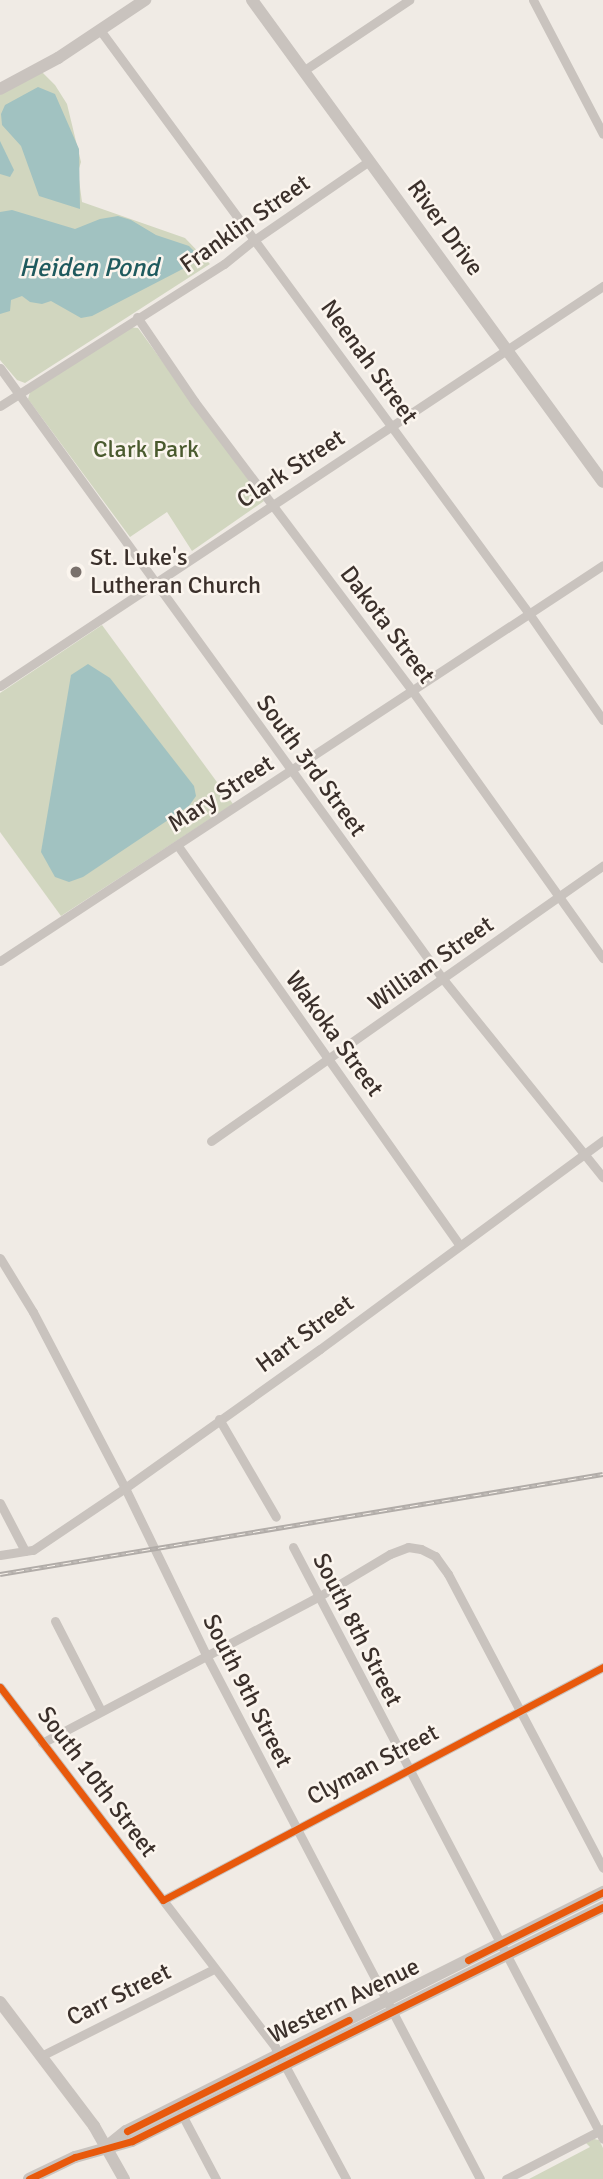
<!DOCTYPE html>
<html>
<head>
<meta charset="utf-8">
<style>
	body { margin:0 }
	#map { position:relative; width:603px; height:2179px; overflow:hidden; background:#f0ebe5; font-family:Signika,sans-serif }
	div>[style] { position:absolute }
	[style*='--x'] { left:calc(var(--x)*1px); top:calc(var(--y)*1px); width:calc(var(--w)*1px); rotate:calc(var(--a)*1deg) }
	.green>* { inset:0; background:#d1d6bf }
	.water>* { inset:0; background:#a1c2c1 }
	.minor>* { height:9px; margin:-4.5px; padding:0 4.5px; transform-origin:4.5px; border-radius:4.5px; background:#c9c3be }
	.tertiary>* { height:12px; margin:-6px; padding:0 6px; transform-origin:6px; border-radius:6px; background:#c9c3be }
	.rail>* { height:5px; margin-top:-2.5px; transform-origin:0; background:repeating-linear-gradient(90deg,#fbf5ee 0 8px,#b1aca8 0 16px); box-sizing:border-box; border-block:2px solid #b1aca8 }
	.cycleway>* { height:7px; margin:-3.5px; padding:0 3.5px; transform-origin:3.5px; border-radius:3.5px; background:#e8590c }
	.dots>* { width:19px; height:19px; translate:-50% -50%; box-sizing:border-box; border:4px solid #fbf5ee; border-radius:50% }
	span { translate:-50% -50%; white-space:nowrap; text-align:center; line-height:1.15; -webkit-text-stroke:5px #fbf5ee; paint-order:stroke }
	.street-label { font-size:24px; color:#3b302b }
	.park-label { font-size:24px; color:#4a5a2e }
	.poi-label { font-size:24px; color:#3b302b }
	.left { translate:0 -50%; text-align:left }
	.water-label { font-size:26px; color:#1f5a5e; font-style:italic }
</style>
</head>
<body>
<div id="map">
	<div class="green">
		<i style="clip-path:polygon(41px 71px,55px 85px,67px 104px,81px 162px,78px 172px,82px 202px,185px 238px,210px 264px,25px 383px,17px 380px,0 360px,0 95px)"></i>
		<i style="clip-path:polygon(127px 327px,138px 328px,264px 501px,192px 551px,167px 512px,130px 537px,28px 399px,30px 392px)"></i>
		<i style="clip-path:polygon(102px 625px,233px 804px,61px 916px,0 832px,0 693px)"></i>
		<i style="clip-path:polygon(594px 2139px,599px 2140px,603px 2148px,603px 2179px,529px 2179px,590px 2147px,586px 2143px)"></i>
	</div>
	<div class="water">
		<i style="clip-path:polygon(38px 87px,55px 94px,79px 149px,80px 209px,39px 196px,21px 146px,2px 125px,1px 114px,5px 105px)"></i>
		<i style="clip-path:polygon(0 141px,14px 170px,10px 177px,0 174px)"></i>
		<i style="clip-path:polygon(12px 210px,75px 229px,100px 219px,118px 216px,131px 220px,156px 235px,189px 246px,202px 259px,92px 316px,81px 318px,51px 301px,42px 304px,30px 302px,22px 296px,11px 300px,10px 311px,0 314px,0 212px)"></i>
		<i style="clip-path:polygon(88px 664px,110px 678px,194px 786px,196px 796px,189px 806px,83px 877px,69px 882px,55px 877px,41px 852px,71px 675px)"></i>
	</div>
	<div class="minor">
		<i style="--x:533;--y:0;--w:151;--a:62.4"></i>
		<i style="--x:100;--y:30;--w:726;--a:53.68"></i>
		<i style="--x:530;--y:615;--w:128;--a:55.2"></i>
		<i style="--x:303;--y:71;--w:128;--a:-33.8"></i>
		<i style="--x:137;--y:317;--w:102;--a:55.8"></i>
		<i style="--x:194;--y:401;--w:364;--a:53"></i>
		<i style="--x:413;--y:692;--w:327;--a:54.5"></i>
		<i style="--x:0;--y:368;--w:755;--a:54.06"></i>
		<i style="--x:443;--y:979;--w:255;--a:51.1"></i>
		<i style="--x:0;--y:406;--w:265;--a:-32.4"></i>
		<i style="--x:224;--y:264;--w:38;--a:-39"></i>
		<i style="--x:254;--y:240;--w:140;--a:-34.5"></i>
		<i style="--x:0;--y:686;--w:724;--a:-33.56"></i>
		<i style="--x:178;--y:846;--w:487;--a:54.8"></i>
		<i style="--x:0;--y:961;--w:721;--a:-33.29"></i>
		<i style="--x:211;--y:1141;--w:479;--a:-35.1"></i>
		<i style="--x:0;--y:1258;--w:63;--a:58.6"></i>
		<i style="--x:33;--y:1312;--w:199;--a:62.4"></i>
		<i style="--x:125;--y:1488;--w:186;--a:64.1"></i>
		<i style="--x:206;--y:1655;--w:591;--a:62.39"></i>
		<i style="--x:219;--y:1419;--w:113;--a:59.8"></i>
		<i style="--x:0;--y:1503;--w:54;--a:62.5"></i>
		<i style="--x:293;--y:1547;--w:668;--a:62.36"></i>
		<i style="--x:0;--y:1555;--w:33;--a:-9"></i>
		<i style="--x:33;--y:1550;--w:111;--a:-34"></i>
		<i style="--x:125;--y:1488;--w:239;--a:-35.5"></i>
		<i style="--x:320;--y:1349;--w:352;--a:-36.4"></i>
		<i style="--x:55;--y:1621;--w:101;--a:62.9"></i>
		<i style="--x:0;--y:1687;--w:453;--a:52.6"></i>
		<i style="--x:275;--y:2047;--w:150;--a:61.7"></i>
		<i style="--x:42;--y:1743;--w:312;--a:-27.9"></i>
		<i style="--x:318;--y:1597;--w:84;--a:-30.8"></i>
		<i style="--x:390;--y:1554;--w:19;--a:-21"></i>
		<i style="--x:408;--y:1547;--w:13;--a:9"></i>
		<i style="--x:421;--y:1549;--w:16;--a:27"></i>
		<i style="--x:435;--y:1556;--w:22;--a:54"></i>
		<i style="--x:448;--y:1574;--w:332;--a:62.2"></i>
		<i style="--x:163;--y:1900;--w:498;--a:-27.9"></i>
		<i style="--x:41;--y:2056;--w:194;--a:-26.7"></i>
		<i style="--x:181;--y:2113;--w:75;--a:62.1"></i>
		<i style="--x:506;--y:2179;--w:109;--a:-27.3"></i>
	</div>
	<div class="tertiary">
		<i style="--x:252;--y:0;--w:596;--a:53.94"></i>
		<i style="--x:0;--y:89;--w:66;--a:-28.1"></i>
		<i style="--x:58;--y:58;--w:105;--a:-33.7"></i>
		<i style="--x:0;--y:2002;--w:156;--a:52.8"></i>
		<i style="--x:94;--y:2126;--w:61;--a:60.5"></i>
		<i style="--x:105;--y:2148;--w:27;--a:-39"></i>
		<i style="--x:126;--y:2131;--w:534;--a:-26.61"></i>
		<i style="--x:29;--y:2179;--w:51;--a:-25.6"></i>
		<i style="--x:75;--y:2157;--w:59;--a:-15.7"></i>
		<i style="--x:132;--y:2141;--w:526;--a:-26.42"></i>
	</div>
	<div class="rail">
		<i style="--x:0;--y:1574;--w:611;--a:-9.42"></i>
	</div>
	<div class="cycleway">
		<i style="--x:0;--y:1687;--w:268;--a:52.6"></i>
		<i style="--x:163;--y:1900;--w:498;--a:-27.9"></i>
		<i style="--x:468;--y:1960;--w:151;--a:-26.7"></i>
		<i style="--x:127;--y:2131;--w:248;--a:-26.6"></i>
		<i style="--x:29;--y:2179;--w:51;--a:-25.6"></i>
		<i style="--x:75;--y:2157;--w:59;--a:-15.7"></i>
		<i style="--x:132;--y:2141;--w:526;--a:-26.42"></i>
	</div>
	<div class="dots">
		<i style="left:76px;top:572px;background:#7a716c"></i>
	</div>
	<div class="street-label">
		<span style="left:245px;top:224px;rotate:-35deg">Franklin Street</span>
		<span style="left:445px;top:228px;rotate:54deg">River Drive</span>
		<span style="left:369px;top:362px;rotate:54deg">Neenah Street</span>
		<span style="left:291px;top:469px;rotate:-33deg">Clark Street</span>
		<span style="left:387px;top:625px;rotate:53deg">Dakota Street</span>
		<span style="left:311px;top:766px;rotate:54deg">South 3rd Street</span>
		<span style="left:221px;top:794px;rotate:-33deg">Mary Street</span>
		<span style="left:431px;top:964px;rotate:-35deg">William Street</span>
		<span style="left:334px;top:1034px;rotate:54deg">Wakoka Street</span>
		<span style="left:305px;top:1334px;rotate:-36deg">Hart Street</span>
		<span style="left:357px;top:1630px;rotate:63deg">South 8th Street</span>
		<span style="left:247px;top:1691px;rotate:63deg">South 9th Street</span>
		<span style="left:373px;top:1765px;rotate:-28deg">Clyman Street</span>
		<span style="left:97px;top:1782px;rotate:53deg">South 10th Street</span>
		<span style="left:119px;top:1995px;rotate:-26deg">Carr Street</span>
		<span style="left:344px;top:2001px;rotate:-26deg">Western Avenue</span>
	</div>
	<div class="park-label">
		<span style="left:146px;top:450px">Clark Park</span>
	</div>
	<div class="poi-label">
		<span class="left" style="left:90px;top:572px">St. Luke's<br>Lutheran Church</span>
	</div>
	<div class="water-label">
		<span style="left:89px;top:269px">Heiden Pond</span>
	</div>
</div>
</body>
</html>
